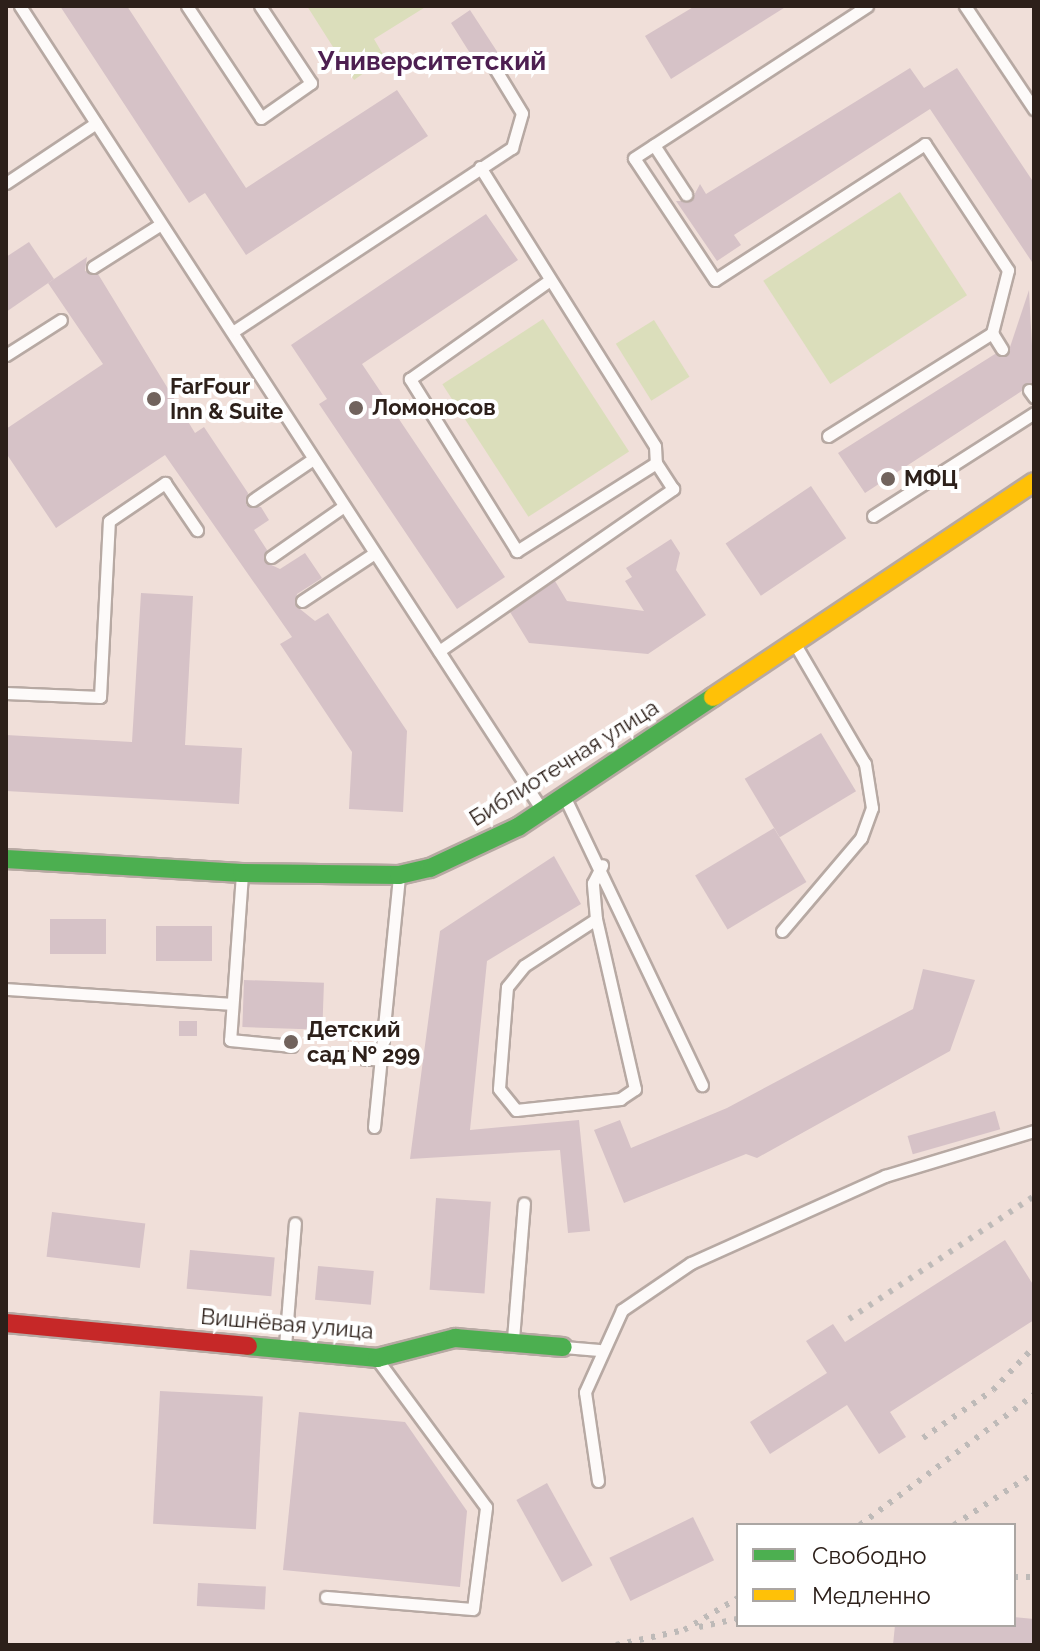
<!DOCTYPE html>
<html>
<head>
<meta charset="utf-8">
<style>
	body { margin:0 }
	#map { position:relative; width:1040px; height:1651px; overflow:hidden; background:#f0dfd9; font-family:Raleway,sans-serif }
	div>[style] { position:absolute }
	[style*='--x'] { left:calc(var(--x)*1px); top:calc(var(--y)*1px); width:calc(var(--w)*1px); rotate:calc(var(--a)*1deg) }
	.green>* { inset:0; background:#dbdebb; transform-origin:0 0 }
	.building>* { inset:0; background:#d6c2c7; transform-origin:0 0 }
	.roads { filter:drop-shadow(2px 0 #b7a9a3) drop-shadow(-2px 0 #b7a9a3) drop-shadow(0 2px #b7a9a3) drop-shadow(0 -2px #b7a9a3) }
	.lane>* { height:11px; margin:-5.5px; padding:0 5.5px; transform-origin:5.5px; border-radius:5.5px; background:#fdfaf9 }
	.fast>* { height:18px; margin:-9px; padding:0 9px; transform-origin:9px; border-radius:9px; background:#4caf50 }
	.slow>* { height:18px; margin:-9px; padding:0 9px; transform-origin:9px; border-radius:9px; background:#ffc107 }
	.jam>* { height:18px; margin:-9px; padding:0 9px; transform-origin:9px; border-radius:9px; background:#c62828 }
	.rail>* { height:6px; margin-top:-3px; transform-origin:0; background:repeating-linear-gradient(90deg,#bebab8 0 4px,transparent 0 12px) }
	.dots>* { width:22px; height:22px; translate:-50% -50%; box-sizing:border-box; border:4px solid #fff; border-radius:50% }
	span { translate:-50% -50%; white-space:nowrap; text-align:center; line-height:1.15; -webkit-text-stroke:8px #fff; paint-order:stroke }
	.poi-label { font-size:22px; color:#2d201a; font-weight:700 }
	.left { translate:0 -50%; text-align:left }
	.street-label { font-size:22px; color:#2d201a }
	.quarter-label { font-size:26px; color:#4d1f51; font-weight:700 }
	.frame { position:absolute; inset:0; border:8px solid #2d201a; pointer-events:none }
	.legend { position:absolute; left:736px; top:1523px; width:280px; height:104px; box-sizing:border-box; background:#fff; border:2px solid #aba6a3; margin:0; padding:10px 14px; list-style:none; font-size:24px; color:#2d201a }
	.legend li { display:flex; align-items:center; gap:16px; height:40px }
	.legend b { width:40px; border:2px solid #aba6a3 }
</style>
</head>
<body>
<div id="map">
	<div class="green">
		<i style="clip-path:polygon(307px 6px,427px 6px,374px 39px,385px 58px,354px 80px)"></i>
		<i style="left:900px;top:192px;width:123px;height:163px;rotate:57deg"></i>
		<i style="left:543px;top:319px;width:158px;height:120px;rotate:57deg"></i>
		<i style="left:654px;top:320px;width:67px;height:45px;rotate:58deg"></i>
	</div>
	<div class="building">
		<i style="clip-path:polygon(60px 6px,127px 6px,246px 188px,397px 90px,428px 136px,246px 255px,205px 193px,189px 203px)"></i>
		<i style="clip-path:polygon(695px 6px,787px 6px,671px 79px,645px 36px)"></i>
		<i style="clip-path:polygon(470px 10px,500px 56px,486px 55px,480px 69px,451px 23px)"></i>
		<i style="clip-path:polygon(910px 68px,924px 88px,957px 68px,1034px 183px,1034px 265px,930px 109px,734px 235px,741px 245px,717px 261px,676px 201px,691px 201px,700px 184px,706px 194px)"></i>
		<i style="clip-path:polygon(486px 214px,518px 260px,362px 364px,505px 577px,457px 609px,319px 404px,327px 399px,291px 345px)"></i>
		<i style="clip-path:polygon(29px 242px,54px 279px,6px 312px,6px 257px)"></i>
		<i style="clip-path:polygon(87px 257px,85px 271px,98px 274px,195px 433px,204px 427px,248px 493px,246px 505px,261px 507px,269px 520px,254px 530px,267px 550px,265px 562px,280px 569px,305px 553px,322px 578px,297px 594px,295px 605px,315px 621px,328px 613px,407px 731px,403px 812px,349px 809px,352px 752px,280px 644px,292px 637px,165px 455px,56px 528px,6px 453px,6px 429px,103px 364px,48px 283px)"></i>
		<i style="clip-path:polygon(1029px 290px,1034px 383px,865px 493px,838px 453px,995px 354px,1007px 356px)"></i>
		<i style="left:811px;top:486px;width:63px;height:103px;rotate:56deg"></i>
		<i style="clip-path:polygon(671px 539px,680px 553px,676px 570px,706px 615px,648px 654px,529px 643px,510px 612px,555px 581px,567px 601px,644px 611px,625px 581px,632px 577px,626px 568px)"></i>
		<i style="clip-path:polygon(141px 593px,193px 596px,185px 745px,242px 748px,239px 804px,6px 791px,6px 735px,132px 742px)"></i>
		<i style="left:821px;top:733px;width:68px;height:89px;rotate:59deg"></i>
		<i style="left:774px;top:828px;width:63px;height:92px;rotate:59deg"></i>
		<i style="clip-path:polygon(554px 856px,581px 904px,487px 961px,470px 1130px,579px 1120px,590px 1231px,568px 1233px,560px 1150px,410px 1159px,440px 931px)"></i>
		<i style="left:50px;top:919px;width:56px;height:35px"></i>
		<i style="left:156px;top:926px;width:56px;height:35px"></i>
		<i style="clip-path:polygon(923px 969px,975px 980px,950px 1051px,757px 1158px,746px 1154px,624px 1203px,594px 1130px,620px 1120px,631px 1148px,727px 1108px,913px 1009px)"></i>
		<i style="left:244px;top:980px;width:80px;height:47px;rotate:2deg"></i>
		<i style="left:179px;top:1021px;width:18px;height:15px"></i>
		<i style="left:995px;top:1111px;width:19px;height:91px;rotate:74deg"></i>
		<i style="left:436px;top:1198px;width:55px;height:92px;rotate:4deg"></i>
		<i style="left:52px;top:1212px;width:94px;height:45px;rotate:7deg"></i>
		<i style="clip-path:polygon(1005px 1240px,1034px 1286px,1034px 1320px,890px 1412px,906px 1437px,879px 1454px,847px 1405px,770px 1454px,750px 1422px,827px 1373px,806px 1341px,833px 1324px,845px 1342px)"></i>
		<i style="left:190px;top:1250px;width:85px;height:39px;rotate:5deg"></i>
		<i style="left:318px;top:1266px;width:56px;height:34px;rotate:5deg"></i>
		<i style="left:160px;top:1391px;width:103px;height:133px;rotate:3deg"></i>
		<i style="clip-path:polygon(299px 1412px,405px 1422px,467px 1511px,460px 1587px,283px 1570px)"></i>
		<i style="left:547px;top:1483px;width:94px;height:35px;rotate:61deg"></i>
		<i style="left:693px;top:1517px;width:48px;height:93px;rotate:64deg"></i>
		<i style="left:198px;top:1583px;width:68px;height:23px;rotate:3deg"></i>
		<i style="clip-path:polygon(1014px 1617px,1034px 1619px,1034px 1645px,893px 1645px,895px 1625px,1014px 1625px)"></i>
	</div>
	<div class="roads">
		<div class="lane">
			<i style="--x:20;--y:6;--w:955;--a:57.01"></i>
			<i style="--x:187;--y:6;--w:134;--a:56.5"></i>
			<i style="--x:261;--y:118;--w:61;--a:-35"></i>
			<i style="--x:311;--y:83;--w:92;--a:-123.5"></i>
			<i style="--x:965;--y:6;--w:124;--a:56.2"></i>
			<i style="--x:654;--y:145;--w:59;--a:56.9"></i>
			<i style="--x:480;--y:167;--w:329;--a:57.9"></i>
			<i style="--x:655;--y:446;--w:17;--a:87"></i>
			<i style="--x:656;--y:463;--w:165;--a:147.7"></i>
			<i style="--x:517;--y:551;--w:203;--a:-121.9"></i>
			<i style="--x:410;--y:379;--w:171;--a:-35.3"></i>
			<i style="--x:6;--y:183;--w:108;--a:-33.7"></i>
			<i style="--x:93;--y:267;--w:80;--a:-32.3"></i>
			<i style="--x:234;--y:331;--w:333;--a:-33.4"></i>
			<i style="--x:512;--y:148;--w:36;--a:-74"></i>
			<i style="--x:522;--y:113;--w:60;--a:-121.3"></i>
			<i style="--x:992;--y:333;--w:19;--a:58"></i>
			<i style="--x:6;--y:355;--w:65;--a:-32.5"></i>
			<i style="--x:1029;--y:390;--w:9;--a:54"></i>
			<i style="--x:828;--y:436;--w:194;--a:-32.1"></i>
			<i style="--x:992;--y:333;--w:65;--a:-75.7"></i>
			<i style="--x:1008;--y:270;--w:151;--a:-123.4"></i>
			<i style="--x:925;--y:144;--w:250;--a:147.1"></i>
			<i style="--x:715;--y:280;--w:146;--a:-123.6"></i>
			<i style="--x:634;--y:158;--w:278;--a:-33.1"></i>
			<i style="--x:253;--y:500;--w:73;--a:-34.3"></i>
			<i style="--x:873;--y:516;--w:191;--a:-32.6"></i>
			<i style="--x:271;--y:557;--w:89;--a:-34.9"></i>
			<i style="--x:302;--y:601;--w:85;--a:-33.5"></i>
			<i style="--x:439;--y:651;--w:285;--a:-34.7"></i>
			<i style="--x:673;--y:489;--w:31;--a:-123"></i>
			<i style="--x:6;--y:693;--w:94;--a:2.4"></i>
			<i style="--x:100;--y:697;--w:176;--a:-87.1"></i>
			<i style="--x:109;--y:521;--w:68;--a:-34.2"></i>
			<i style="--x:165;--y:483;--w:57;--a:55.8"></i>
			<i style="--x:566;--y:800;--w:316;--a:64.5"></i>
			<i style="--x:242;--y:874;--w:166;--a:94.1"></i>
			<i style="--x:230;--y:1040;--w:62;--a:5.5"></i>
			<i style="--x:596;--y:919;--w:86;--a:146.9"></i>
			<i style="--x:524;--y:966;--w:27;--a:129"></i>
			<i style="--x:507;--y:987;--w:102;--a:94.5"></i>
			<i style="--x:499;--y:1089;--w:27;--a:51"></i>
			<i style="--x:516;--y:1110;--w:105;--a:-6"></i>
			<i style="--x:620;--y:1099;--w:18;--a:-34"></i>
			<i style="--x:635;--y:1089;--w:174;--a:-102.9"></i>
			<i style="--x:596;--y:919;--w:36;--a:-95"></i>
			<i style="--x:593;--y:883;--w:20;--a:-63"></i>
			<i style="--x:782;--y:931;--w:122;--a:-49.7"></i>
			<i style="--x:861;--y:838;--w:32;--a:-70"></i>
			<i style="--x:872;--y:808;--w:45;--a:-99"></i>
			<i style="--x:865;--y:764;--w:137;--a:-120.3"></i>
			<i style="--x:6;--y:989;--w:226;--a:3.8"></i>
			<i style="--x:348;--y:1057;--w:33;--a:5"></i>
			<i style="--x:374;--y:1127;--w:252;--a:-84.3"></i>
			<i style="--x:513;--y:1339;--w:136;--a:-85.4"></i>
			<i style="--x:285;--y:1346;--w:123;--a:-85.4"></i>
			<i style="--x:564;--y:1347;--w:35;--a:5"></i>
			<i style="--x:598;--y:1481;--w:90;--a:-98.3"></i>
			<i style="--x:585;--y:1392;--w:90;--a:-65.7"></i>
			<i style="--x:622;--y:1310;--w:83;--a:-34.3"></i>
			<i style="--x:691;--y:1263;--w:213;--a:-24.2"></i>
			<i style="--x:885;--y:1176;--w:156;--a:-16.8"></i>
			<i style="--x:326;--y:1597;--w:147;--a:4.7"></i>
			<i style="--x:473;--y:1609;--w:103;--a:-82.7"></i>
			<i style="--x:486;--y:1507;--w:180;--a:-126.4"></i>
		</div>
		<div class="fast">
			<i style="--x:6;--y:859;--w:236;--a:3.4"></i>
			<i style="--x:242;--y:873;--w:157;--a:0.7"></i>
			<i style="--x:399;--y:875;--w:32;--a:-13"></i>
			<i style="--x:430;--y:868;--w:97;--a:-25"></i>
			<i style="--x:518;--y:827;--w:234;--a:-33.7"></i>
			<i style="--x:248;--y:1346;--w:130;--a:5.3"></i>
			<i style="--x:377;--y:1358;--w:81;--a:-14.4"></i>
			<i style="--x:455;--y:1338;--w:108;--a:4.8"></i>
		</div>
		<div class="slow">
			<i style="--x:713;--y:697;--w:386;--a:-33.8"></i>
		</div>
		<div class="jam">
			<i style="--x:6;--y:1323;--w:243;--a:5.4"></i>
		</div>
	</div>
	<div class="rail">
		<i style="--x:849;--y:1319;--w:222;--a:-33.6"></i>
		<i style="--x:923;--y:1438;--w:85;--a:-34.4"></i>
		<i style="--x:993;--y:1390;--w:59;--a:-46.4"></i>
		<i style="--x:860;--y:1525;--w:217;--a:-36.8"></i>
		<i style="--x:954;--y:1525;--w:95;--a:-33"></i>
		<i style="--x:1014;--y:1577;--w:20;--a:0"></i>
		<i style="--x:699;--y:1627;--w:40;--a:-12"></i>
		<i style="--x:616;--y:1645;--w:70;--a:-12.4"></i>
		<i style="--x:684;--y:1630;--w:63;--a:-30.7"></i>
	</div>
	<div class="dots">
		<i style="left:154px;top:399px;background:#71635d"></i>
		<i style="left:356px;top:408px;background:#71635d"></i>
		<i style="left:888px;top:479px;background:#71635d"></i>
		<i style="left:291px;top:1042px;background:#71635d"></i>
	</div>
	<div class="poi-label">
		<span class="left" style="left:170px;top:399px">FarFour<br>Inn &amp; Suite</span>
		<span class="left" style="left:372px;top:408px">Ломоносов</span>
		<span class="left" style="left:904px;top:479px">МФЦ</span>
		<span class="left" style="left:307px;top:1042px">Детский<br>сад № 299</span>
	</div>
	<div class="street-label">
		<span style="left:564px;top:763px;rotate:-32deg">Библиотечная улица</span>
		<span style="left:287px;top:1324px;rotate:5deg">Вишнёвая улица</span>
	</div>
	<div class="quarter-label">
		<span style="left:432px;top:62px">Университетский</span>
	</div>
	<div class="frame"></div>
	<ul class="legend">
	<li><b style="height:10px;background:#4caf50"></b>Свободно</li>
	<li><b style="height:10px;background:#ffc107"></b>Медленно</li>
	</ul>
</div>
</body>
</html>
